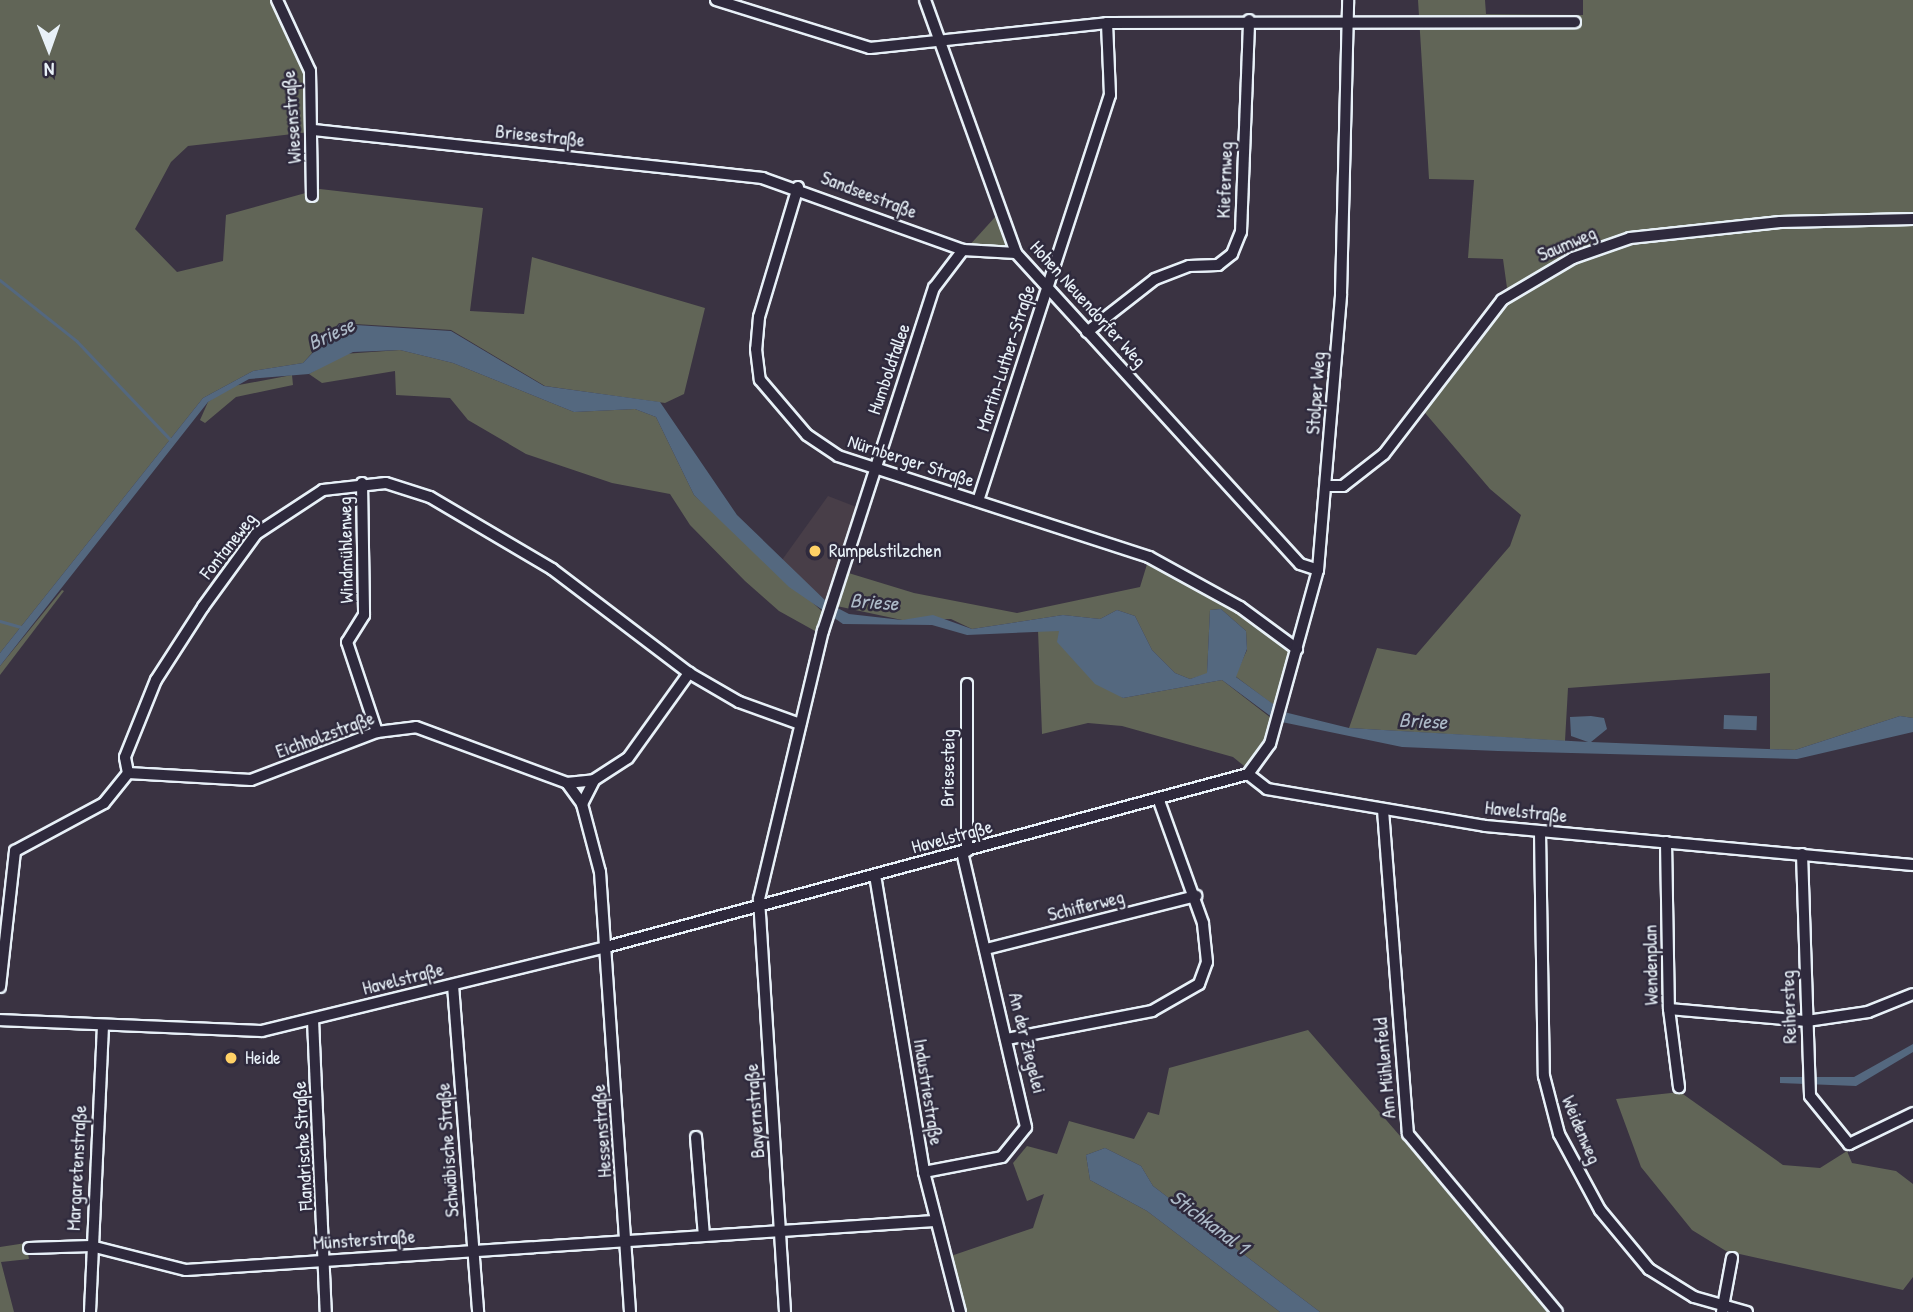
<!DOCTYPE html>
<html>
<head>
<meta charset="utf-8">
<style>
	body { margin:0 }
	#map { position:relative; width:1913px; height:1312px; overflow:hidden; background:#3a3342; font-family:"Patrick Hand",sans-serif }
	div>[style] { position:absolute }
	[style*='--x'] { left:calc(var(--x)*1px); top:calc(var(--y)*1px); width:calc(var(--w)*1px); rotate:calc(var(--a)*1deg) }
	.built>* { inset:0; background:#483e48 }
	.green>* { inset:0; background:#616557 }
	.water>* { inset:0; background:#54687f; transform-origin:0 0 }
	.stream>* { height:2.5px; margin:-1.25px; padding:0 1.25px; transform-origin:1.25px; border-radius:1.25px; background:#54687f }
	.roads { filter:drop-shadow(2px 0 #e8f1f8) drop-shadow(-2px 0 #e8f1f8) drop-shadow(0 2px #e8f1f8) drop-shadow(0 -2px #e8f1f8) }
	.minor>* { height:10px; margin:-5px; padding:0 5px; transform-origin:5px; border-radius:5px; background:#2f2a3d }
	.dots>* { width:19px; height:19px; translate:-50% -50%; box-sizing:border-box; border:4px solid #2f2a3d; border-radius:50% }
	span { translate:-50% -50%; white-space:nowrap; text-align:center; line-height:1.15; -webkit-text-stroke:5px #2f2a3d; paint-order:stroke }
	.street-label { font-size:19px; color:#e8f1f8 }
	.poi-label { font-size:19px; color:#e8f1f8 }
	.left { translate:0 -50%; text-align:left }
	.water-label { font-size:21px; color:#adbac8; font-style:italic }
	.north { position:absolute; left:14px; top:14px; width:70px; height:70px; -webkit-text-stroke:5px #2f2a3d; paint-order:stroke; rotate:179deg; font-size:19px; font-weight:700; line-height:28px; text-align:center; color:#e8f1f8 }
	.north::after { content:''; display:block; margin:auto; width:24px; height:32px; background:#e8f1f8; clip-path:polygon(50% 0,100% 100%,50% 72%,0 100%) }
</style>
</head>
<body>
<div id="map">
	<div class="built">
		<i style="clip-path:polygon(828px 496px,859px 508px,828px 603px,782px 560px)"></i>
	</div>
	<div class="green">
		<i style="clip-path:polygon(0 0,270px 0,305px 71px,310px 132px,188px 146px,171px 162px,135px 229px,177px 272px,223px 261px,226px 215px,320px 189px,483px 208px,470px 311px,524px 314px,532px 257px,705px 308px,684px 394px,665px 403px,545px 386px,451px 330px,339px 323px,303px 363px,253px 371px,203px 398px,0 653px)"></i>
		<i style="clip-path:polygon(1418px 0,1485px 0,1486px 14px,1583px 15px,1583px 0,1913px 0,1913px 718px,1900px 716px,1795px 750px,1770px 749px,1770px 673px,1568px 688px,1565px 741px,1349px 728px,1377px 648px,1416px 655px,1510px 546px,1521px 515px,1490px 489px,1420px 407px,1507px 288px,1503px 259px,1468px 258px,1474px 180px,1429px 179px)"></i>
		<i style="clip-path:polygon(1000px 213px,1012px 249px,967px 248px,996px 216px)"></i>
		<i style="clip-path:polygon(400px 350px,453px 363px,574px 412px,635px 409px,656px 417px,694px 495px,825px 614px,824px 636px,779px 611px,745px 581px,690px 525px,670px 494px,612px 483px,526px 454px,468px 420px,450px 398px,396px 395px,395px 371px,322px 383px,309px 374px,343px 354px)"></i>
		<i style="clip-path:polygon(292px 375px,293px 385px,236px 397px,205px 423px,200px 420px,208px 402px,228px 387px)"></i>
		<i style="clip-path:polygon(1148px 561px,1247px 614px,1295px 650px,1279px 709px,1235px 676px,1247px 650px,1246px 631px,1221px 609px,1210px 610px,1207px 674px,1190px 679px,1175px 673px,1152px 650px,1135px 616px,1117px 610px,1100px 619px,1063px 615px,972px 629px,951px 619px,902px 620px,832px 605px,842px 571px,914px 593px,1017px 613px,1140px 587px)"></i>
		<i style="clip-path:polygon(62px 590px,64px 591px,0 675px,0 666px)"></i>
		<i style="clip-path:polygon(1038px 630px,1060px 631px,1083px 669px,1123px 698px,1222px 680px,1275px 721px,1268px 743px,1249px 770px,1233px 757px,1122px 726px,1088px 723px,1042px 734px)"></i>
		<i style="clip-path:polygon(1308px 1030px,1553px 1312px,1320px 1312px,1153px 1186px,1141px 1166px,1105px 1148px,1086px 1155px,1090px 1180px,1147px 1211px,1280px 1312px,963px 1312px,948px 1257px,1033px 1228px,1044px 1194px,1027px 1201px,1013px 1163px,1027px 1146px,1057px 1154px,1069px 1121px,1134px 1139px,1148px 1112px,1159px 1115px,1169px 1068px)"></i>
		<i style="clip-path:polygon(1680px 1092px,1783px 1165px,1820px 1168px,1847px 1151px,1852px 1163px,1896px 1171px,1913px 1184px,1913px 1277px,1903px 1290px,1726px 1251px,1692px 1230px,1641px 1167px,1616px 1099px)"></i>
		<i style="clip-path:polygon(26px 1243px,29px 1259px,1px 1262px,14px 1312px,0 1312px,0 1247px)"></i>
	</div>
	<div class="water">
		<i style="clip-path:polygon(340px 324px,451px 331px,544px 386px,660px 402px,737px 515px,828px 603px,849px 614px,902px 620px,933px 615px,972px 629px,1063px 615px,1100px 619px,1117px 610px,1135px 616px,1152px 650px,1175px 673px,1190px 679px,1207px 673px,1210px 610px,1221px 609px,1246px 631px,1247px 649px,1236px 677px,1284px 712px,1349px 728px,1588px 742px,1571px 736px,1570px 717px,1591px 716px,1604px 718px,1607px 729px,1591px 742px,1795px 750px,1900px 716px,1913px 718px,1913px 732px,1797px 759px,1498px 751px,1402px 747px,1277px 721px,1222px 680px,1123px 698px,1095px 684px,1057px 642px,1059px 631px,967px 635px,932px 625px,843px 624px,789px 587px,694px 495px,656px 417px,635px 409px,574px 412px,453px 363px,400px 350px,353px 352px,309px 374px,249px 379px,208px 402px,0 666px,0 653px,203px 398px,253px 371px,303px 363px)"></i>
		<i style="left:1724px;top:715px;width:33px;height:14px;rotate:2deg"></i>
		<i style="clip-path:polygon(1913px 1044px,1913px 1052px,1856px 1086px,1780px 1083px,1780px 1077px,1854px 1077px)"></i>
		<i style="clip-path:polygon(1105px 1148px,1141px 1166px,1153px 1186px,1320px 1312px,1280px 1312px,1147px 1211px,1090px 1180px,1086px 1155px)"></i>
	</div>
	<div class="stream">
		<i style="--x:0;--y:280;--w:98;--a:38.4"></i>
		<i style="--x:77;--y:341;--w:139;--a:46.5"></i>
		<i style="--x:0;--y:621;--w:25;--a:16"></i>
	</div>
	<div class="roads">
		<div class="minor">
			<i style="--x:277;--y:0;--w:78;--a:65.1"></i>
			<i style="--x:310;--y:71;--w:125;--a:89.1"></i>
			<i style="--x:716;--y:0;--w:161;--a:17.3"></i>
			<i style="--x:870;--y:48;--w:238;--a:-6"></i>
			<i style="--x:1107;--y:23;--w:468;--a:-0.1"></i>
			<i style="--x:925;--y:0;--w:269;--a:70.2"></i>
			<i style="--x:1016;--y:253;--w:421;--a:47.6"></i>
			<i style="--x:1300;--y:564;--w:19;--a:18"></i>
			<i style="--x:314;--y:130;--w:451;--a:6.1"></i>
			<i style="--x:762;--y:178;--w:214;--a:19.7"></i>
			<i style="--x:798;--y:187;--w:136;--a:106.7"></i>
			<i style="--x:759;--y:317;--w:32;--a:95"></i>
			<i style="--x:756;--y:349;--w:31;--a:83"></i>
			<i style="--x:760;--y:380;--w:72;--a:49.5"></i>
			<i style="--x:807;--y:435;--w:37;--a:34"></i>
			<i style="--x:838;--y:456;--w:327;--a:18"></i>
			<i style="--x:1149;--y:557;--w:104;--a:28.8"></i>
			<i style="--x:1240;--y:607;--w:71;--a:36.4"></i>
			<i style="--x:1087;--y:332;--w:86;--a:-37.9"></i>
			<i style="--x:1155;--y:279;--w:36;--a:-21"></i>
			<i style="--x:1189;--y:266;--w:29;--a:-2"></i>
			<i style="--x:1218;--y:265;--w:18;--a:-38"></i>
			<i style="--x:1232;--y:254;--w:24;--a:-68"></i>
			<i style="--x:1241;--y:232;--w:212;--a:-87.8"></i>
			<i style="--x:362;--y:483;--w:132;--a:89.1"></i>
			<i style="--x:364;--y:615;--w:32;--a:122"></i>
			<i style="--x:347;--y:642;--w:95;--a:71.6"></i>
			<i style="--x:1327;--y:486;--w:16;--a:0"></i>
			<i style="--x:1343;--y:486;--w:52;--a:-38"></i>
			<i style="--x:1384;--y:454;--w:194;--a:-52.5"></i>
			<i style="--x:1502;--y:300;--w:82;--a:-30.6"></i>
			<i style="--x:1573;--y:258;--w:60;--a:-19.3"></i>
			<i style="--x:1630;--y:238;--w:151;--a:-6.1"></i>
			<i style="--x:1780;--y:222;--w:133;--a:-1.3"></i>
			<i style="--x:978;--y:501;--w:427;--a:-72"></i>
			<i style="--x:1110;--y:95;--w:72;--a:-92.4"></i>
			<i style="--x:967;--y:684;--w:167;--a:90"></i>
			<i style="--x:128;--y:773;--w:123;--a:3.3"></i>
			<i style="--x:251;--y:780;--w:135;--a:-20.9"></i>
			<i style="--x:377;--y:732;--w:39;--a:-7"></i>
			<i style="--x:416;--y:727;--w:161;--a:20.3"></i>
			<i style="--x:567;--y:783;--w:27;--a:-6"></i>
			<i style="--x:1248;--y:774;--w:24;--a:38"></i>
			<i style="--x:1267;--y:789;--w:221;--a:9.6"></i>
			<i style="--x:1485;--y:826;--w:430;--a:5.2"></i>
			<i style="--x:567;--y:783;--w:26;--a:54"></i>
			<i style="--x:582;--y:804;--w:70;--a:75.2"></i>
			<i style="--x:600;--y:872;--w:441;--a:86.1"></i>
			<i style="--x:582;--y:804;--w:27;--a:-63"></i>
			<i style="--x:594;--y:780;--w:40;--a:-32.9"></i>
			<i style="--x:628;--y:758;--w:105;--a:-54.3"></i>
			<i style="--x:1383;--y:810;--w:325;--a:85.6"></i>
			<i style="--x:1408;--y:1134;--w:232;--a:50.1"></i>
			<i style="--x:1540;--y:832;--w:244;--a:89.1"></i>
			<i style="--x:1544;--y:1076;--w:60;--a:75.5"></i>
			<i style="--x:1559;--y:1134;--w:86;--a:61.7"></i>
			<i style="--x:1600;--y:1210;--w:77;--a:50.3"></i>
			<i style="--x:1649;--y:1269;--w:53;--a:31.9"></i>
			<i style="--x:1694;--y:1297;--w:55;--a:15.8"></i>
			<i style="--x:1666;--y:842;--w:167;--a:89"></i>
			<i style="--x:1669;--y:1009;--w:79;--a:82.7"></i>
			<i style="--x:1802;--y:854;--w:242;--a:88.1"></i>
			<i style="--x:1810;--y:1096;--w:62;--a:50.9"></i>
			<i style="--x:1849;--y:1144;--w:71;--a:-25.8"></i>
			<i style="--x:875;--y:875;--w:301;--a:80.6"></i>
			<i style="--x:924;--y:1172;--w:145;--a:75.6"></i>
			<i style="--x:986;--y:949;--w:217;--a:-14.2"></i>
			<i style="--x:453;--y:985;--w:328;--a:85.6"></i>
			<i style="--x:0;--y:987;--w:137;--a:-83.7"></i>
			<i style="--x:15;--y:851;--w:101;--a:-28.3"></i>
			<i style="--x:104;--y:803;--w:38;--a:-51"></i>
			<i style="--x:128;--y:773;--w:16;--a:-101"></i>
			<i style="--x:125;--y:757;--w:83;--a:-68.1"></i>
			<i style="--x:156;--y:680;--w:87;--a:-57.2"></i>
			<i style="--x:203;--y:607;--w:90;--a:-54"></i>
			<i style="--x:256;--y:534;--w:80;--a:-33.3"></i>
			<i style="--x:323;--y:490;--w:63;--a:-6.3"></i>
			<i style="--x:386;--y:483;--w:46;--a:17.7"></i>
			<i style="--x:430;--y:497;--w:142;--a:30.5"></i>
			<i style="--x:552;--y:569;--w:172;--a:37.2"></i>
			<i style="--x:689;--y:673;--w:58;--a:30.1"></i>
			<i style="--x:739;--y:702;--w:65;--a:19.8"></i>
			<i style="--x:1669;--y:1009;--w:139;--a:5"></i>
			<i style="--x:1807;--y:1021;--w:62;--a:-8.4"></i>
			<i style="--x:1868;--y:1012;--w:48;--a:-21.8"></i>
			<i style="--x:0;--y:1020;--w:262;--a:2.4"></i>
			<i style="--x:262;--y:1031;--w:354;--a:-13.7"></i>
			<i style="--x:606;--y:947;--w:665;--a:-15.08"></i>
			<i style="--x:1248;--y:774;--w:37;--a:-54"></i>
			<i style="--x:1270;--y:744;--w:180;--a:-74.6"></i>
			<i style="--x:1318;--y:570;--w:277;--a:-85.2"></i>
			<i style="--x:1341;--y:294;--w:294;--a:-88.6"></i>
			<i style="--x:313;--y:1020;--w:292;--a:87.5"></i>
			<i style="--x:1007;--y:1039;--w:148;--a:-10.9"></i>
			<i style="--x:1152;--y:1011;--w:54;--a:-29.9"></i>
			<i style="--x:1199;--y:984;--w:23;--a:-70"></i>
			<i style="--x:1207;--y:962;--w:39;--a:-96"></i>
			<i style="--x:1203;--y:923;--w:130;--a:-109.8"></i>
			<i style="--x:696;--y:1137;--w:99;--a:85.4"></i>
			<i style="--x:924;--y:1172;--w:79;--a:-10.9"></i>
			<i style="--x:1002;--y:1157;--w:38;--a:-51"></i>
			<i style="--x:1026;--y:1127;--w:282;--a:-103.1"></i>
			<i style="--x:29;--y:1248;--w:62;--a:-1.8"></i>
			<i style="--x:91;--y:1246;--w:98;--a:14.2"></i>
			<i style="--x:186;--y:1270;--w:750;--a:-3.75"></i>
			<i style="--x:90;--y:1312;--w:286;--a:-87.4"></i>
			<i style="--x:785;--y:1312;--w:414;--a:-93.6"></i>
			<i style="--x:759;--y:899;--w:276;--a:-76.6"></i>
			<i style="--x:823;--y:631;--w:361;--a:-72.1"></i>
			<i style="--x:934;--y:288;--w:48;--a:-52.7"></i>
			<i style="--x:963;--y:250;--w:53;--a:3.2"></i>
			<i style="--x:1722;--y:1312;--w:55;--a:-79.5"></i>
		</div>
	</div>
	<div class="dots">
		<i style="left:815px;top:551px;background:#ffd166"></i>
		<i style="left:231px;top:1058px;background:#ffd166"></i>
	</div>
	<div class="street-label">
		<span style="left:292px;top:117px;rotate:-94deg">Wiesenstraße</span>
		<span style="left:540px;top:136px;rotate:6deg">Briesestraße</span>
		<span style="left:1225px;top:180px;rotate:-88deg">Kiefernweg</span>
		<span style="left:869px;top:195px;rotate:21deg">Sandseestraße</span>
		<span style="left:1567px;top:244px;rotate:-23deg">Saumweg</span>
		<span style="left:1088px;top:304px;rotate:48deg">Hohen Neuendorfer Weg</span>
		<span style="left:1006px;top:358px;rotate:-72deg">Martin-Luther-Straße</span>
		<span style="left:889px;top:369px;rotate:-71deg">Humboldtallee</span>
		<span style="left:1316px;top:393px;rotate:-86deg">Stolper Weg</span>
		<span style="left:911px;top:461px;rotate:18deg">Nürnberger Straße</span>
		<span style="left:228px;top:546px;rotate:-52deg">Fontaneweg</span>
		<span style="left:346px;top:550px;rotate:-91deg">Windmühlenweg</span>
		<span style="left:325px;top:735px;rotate:-20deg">Eichholzstraße</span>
		<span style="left:948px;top:768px;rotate:-89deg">Briesesteig</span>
		<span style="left:1526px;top:812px;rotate:6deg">Havelstraße</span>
		<span style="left:952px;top:837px;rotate:-15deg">Havelstraße</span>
		<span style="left:1086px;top:906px;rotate:-14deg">Schifferweg</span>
		<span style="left:1651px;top:965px;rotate:-91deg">Wendenplan</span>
		<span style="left:403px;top:979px;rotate:-14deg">Havelstraße</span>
		<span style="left:1789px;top:1007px;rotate:-92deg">Reihersteg</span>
		<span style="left:1027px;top:1043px;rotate:76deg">An der Ziegelei</span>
		<span style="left:1385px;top:1068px;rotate:-95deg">Am Mühlenfeld</span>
		<span style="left:928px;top:1092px;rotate:81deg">Industriestraße</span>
		<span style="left:755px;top:1111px;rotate:-94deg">Bayernstraße</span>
		<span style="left:1581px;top:1130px;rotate:67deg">Weidenweg</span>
		<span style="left:602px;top:1131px;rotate:-94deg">Hessenstraße</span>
		<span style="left:303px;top:1146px;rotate:-93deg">Flandrische Straße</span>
		<span style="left:448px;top:1150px;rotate:-94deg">Schwäbische Straße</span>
		<span style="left:77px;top:1168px;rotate:-87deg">Margaretenstraße</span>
		<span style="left:364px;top:1240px;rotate:-4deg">Münsterstraße</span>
	</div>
	<div class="poi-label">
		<span class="left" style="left:829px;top:551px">Rumpelstilzchen</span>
		<span class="left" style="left:245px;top:1058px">Heide</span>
	</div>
	<div class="water-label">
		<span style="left:331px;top:334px;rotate:-25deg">Briese</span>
		<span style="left:874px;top:602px;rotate:4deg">Briese</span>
		<span style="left:1423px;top:721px;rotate:3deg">Briese</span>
		<span style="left:1209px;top:1222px;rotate:37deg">Stichkanal 1</span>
	</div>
	<div class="north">N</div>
</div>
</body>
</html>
